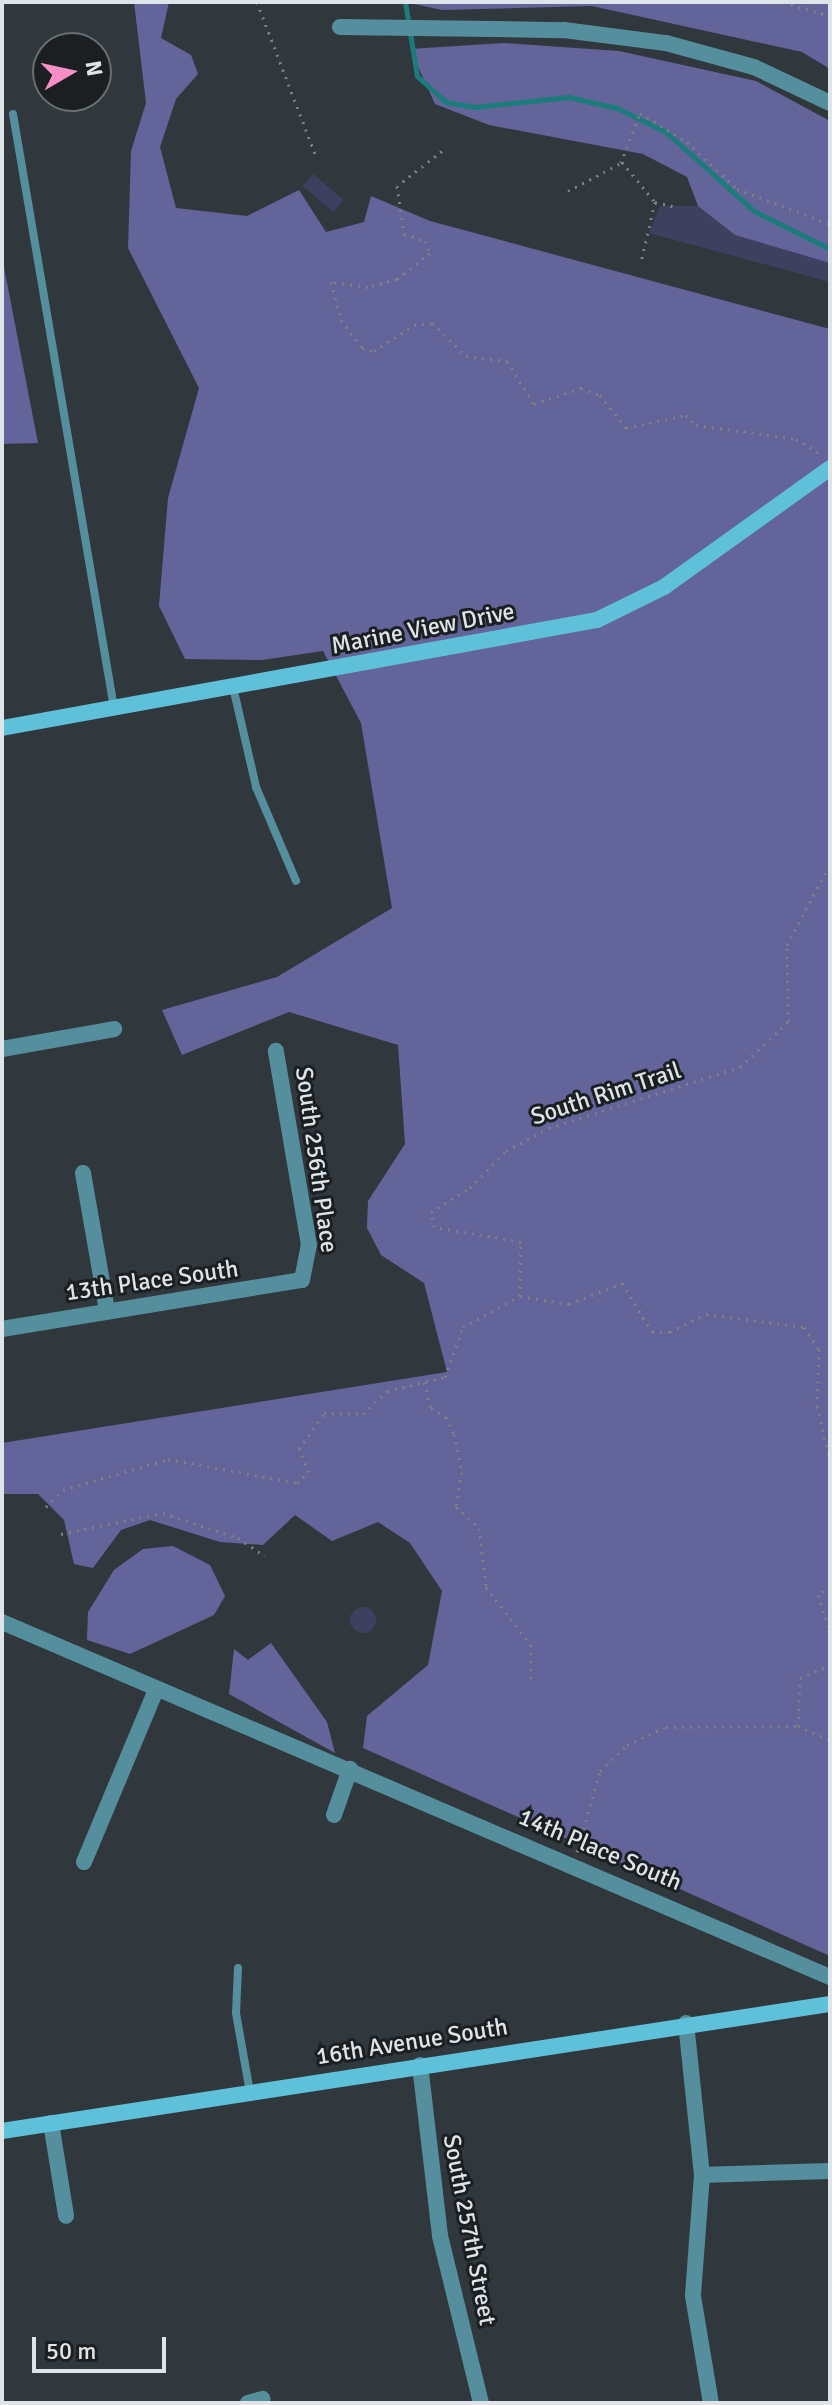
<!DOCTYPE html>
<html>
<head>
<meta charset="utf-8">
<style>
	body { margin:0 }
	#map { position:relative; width:832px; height:2405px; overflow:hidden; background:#30383e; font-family:Signika,sans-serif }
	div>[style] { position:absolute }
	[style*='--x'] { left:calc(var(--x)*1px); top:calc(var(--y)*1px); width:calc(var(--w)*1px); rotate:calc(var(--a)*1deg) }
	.green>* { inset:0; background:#3f4060; transform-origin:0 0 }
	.round { border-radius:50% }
	.forest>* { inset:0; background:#63649a }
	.stream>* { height:5px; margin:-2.5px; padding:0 2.5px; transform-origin:2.5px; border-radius:2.5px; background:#1b7c7b }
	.path>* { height:3px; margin-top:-1.5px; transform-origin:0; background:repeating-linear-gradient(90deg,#7b8287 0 2px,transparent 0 8px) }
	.lane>* { height:8px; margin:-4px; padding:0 4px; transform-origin:4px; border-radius:4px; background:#558f9e }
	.street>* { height:16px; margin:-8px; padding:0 8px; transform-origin:8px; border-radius:8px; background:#558f9e }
	.secondary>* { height:16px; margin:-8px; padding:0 8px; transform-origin:8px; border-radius:8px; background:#5ec1d9 }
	span { translate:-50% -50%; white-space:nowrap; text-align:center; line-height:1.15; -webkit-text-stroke:6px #1b1f22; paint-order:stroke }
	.street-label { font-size:24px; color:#dfe4e8 }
	.frame { position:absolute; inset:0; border:4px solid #dfe4e8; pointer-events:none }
	.north { position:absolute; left:32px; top:32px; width:80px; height:80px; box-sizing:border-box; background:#1b1f22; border:2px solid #696e71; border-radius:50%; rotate:81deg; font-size:22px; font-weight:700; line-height:32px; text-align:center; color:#dfe4e8 }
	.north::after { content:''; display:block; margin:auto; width:28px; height:36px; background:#fa8fc7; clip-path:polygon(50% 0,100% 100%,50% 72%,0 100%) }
	.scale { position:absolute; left:32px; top:2337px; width:134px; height:36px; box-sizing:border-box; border:4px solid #dfe4e8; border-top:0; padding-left:10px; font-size:24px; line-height:28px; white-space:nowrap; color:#dfe4e8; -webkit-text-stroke:6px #1b1f22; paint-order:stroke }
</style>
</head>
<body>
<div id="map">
	<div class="green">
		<i style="left:313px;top:174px;width:40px;height:16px;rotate:40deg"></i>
		<i style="clip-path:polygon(660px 206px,698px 206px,735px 235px,830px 263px,830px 282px,649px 233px)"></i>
		<i class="round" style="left:350px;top:1607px;width:26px;height:26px"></i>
	</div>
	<div class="forest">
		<i style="clip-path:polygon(134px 2px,169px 2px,161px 38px,191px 55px,198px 74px,176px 99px,160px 147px,176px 208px,247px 216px,299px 190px,326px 232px,364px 222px,371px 196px,430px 221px,830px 329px,830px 1956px,363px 1748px,367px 1716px,428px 1665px,442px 1591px,410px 1543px,378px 1522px,332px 1541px,295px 1515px,263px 1545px,220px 1542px,150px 1520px,121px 1530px,93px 1568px,74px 1564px,64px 1520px,38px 1494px,2px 1494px,2px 1443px,447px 1372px,424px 1283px,381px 1255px,367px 1228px,368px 1201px,405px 1144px,398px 1045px,289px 1012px,182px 1055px,162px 1010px,277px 977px,392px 908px,361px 723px,323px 651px,262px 660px,185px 659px,159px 606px,168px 498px,199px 388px,128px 248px,131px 151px,146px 103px)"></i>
		<i style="clip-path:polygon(405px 2px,830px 2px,830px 69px,802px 52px,592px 6px,442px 10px)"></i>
		<i style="clip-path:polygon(503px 43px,619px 51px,756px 81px,830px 121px,830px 263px,735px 235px,698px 206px,687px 177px,643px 154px,489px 125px,435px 104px,410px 49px)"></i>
		<i style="clip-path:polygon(2px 257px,38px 443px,2px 444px)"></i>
		<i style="clip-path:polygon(173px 1546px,210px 1565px,225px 1596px,214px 1615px,130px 1654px,87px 1640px,88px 1612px,114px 1570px,143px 1549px)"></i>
		<i style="clip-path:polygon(271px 1643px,327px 1722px,335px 1753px,229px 1694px,234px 1649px,248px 1660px)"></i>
	</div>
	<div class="stream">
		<i style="--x:405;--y:2;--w:75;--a:80.8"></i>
		<i style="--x:417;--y:76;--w:39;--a:42"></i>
		<i style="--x:446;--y:102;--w:29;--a:10"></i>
		<i style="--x:475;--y:107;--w:94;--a:-6.1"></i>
		<i style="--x:568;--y:97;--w:50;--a:12.7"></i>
		<i style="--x:617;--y:108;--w:55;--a:26.1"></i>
		<i style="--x:666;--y:132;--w:118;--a:41.9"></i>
		<i style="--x:754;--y:211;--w:85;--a:26.6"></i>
		<i style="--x:830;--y:1085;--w:38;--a:90"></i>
	</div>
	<div class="path">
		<i style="--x:257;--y:2;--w:163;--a:69.1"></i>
		<i style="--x:783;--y:2;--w:49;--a:16.6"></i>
		<i style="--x:442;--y:151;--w:57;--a:142.1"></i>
		<i style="--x:397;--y:186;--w:49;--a:81.7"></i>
		<i style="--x:404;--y:234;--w:22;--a:18"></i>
		<i style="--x:425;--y:241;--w:13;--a:67"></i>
		<i style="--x:430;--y:253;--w:42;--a:141.8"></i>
		<i style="--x:397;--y:279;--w:30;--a:165"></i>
		<i style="--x:368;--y:287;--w:37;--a:-172"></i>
		<i style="--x:331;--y:282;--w:39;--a:75"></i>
		<i style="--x:341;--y:320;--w:35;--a:53"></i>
		<i style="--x:362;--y:348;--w:12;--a:14"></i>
		<i style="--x:374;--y:351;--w:48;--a:-33"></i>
		<i style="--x:414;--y:325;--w:18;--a:-6"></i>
		<i style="--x:432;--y:323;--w:47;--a:44.1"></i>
		<i style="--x:466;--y:356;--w:41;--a:7"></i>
		<i style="--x:507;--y:361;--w:51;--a:57.9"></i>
		<i style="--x:534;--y:404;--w:50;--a:-18.8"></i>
		<i style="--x:581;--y:388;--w:20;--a:20"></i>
		<i style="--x:600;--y:395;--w:42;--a:51.8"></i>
		<i style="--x:626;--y:428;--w:61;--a:-12.2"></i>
		<i style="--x:686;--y:415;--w:14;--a:45"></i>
		<i style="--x:696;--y:425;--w:101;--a:8"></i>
		<i style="--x:796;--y:439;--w:29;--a:31"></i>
		<i style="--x:622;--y:162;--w:52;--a:50.5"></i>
		<i style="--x:655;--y:202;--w:62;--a:103.1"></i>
		<i style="--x:568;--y:191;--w:60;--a:-27.8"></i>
		<i style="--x:621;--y:163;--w:53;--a:-69.2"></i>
		<i style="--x:640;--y:113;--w:55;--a:31.7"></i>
		<i style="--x:687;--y:142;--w:69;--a:43.2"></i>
		<i style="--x:737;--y:189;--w:99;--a:20.6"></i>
		<i style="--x:655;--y:202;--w:18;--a:13"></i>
		<i style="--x:520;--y:1296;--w:54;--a:-88.9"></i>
		<i style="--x:521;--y:1242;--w:88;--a:-170.2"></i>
		<i style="--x:434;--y:1227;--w:15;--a:-101"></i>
		<i style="--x:431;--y:1212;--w:46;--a:-31.6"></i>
		<i style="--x:470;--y:1188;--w:52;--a:-45.8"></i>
		<i style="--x:506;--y:1151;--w:49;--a:-28.1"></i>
		<i style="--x:549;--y:1128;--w:201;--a:-17.7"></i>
		<i style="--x:740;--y:1067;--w:66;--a:-43.2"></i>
		<i style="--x:788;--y:1022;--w:77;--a:-90.7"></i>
		<i style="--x:787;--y:945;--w:92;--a:-62"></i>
		<i style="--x:520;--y:1296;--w:50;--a:9.3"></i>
		<i style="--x:569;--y:1304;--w:57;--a:-21.6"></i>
		<i style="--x:622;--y:1283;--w:57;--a:58.5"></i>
		<i style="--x:652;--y:1332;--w:18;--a:0"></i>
		<i style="--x:670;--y:1332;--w:40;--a:-26.6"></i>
		<i style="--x:706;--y:1314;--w:99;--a:7.6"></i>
		<i style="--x:804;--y:1327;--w:27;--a:56"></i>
		<i style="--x:819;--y:1349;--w:57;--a:92"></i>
		<i style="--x:817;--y:1406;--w:57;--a:76.7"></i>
		<i style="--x:424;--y:1382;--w:27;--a:75"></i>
		<i style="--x:431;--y:1408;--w:17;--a:31"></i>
		<i style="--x:446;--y:1417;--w:19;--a:65"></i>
		<i style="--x:454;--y:1434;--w:39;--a:78"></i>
		<i style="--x:462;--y:1472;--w:36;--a:100"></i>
		<i style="--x:456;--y:1507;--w:31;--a:42"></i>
		<i style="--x:479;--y:1528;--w:59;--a:83.2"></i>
		<i style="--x:486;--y:1587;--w:73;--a:52.2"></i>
		<i style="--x:531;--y:1645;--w:35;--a:90"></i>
		<i style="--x:46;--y:1507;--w:24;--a:-45"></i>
		<i style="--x:63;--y:1490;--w:109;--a:-16.4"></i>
		<i style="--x:168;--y:1459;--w:131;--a:10.5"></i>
		<i style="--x:297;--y:1483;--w:16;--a:-43"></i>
		<i style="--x:309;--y:1472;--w:25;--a:-113"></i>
		<i style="--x:299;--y:1449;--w:44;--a:-55.2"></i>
		<i style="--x:324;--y:1413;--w:39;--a:1"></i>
		<i style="--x:363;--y:1414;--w:33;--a:-44"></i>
		<i style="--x:387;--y:1391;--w:60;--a:-13.6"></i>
		<i style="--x:445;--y:1377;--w:53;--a:-70.2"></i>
		<i style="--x:463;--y:1327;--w:65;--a:-28.5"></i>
		<i style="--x:61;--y:1534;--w:104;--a:-11.6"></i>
		<i style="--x:163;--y:1513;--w:79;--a:18.4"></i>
		<i style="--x:238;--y:1538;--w:32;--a:34"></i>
		<i style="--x:830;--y:1586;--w:15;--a:143"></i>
		<i style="--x:818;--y:1595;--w:38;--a:72"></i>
		<i style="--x:798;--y:1726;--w:48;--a:-87.6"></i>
		<i style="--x:800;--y:1678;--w:33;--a:-23"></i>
		<i style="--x:577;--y:1852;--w:84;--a:-74.1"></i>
		<i style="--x:600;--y:1771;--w:37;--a:-44"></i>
		<i style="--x:627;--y:1745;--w:43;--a:-24.8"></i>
		<i style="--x:666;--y:1727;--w:132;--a:-0.4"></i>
		<i style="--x:798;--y:1726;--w:35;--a:24"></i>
	</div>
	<div class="lane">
		<i style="--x:13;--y:114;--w:603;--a:80.35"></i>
		<i style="--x:233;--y:687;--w:103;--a:77"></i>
		<i style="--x:256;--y:787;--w:102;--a:66.9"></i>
		<i style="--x:238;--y:1968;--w:45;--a:92.5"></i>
		<i style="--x:236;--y:2013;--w:80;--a:80"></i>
	</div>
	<div class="street">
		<i style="--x:340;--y:27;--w:224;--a:0.8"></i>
		<i style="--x:564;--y:30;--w:103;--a:7.3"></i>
		<i style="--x:666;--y:43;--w:91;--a:15.3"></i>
		<i style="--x:754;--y:67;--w:84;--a:25.3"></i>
		<i style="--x:2;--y:1049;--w:114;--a:-10.1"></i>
		<i style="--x:83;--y:1173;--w:140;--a:80.1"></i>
		<i style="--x:2;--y:1329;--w:304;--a:-9.3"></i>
		<i style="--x:302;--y:1280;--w:36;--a:-79"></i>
		<i style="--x:309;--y:1245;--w:197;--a:-99.7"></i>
		<i style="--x:2;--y:1622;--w:901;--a:23.21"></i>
		<i style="--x:334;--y:1815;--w:49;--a:-70.8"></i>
		<i style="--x:84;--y:1862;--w:186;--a:-67.3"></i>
		<i style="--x:686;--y:2023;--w:153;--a:84"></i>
		<i style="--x:702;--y:2175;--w:121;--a:94.3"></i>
		<i style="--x:693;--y:2296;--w:109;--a:80.5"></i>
		<i style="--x:420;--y:2065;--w:172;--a:83.3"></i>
		<i style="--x:440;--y:2236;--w:172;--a:76.2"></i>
		<i style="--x:51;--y:2123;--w:94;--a:80.8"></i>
		<i style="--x:702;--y:2175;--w:128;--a:-1.8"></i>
		<i style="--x:248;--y:2403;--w:15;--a:-16"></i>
	</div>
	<div class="secondary">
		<i style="--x:2;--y:728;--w:605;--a:-10.29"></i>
		<i style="--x:597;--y:620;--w:75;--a:-26.2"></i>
		<i style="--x:664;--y:587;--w:204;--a:-35.6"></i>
		<i style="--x:2;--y:2131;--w:838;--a:-8.72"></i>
	</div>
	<div class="street-label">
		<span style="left:423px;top:629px;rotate:-11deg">Marine View Drive</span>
		<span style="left:606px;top:1094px;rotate:-18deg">South Rim Trail</span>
		<span style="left:316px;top:1160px;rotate:82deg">South 256th Place</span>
		<span style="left:152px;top:1281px;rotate:-8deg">13th Place South</span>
		<span style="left:600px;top:1850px;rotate:23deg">14th Place South</span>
		<span style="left:412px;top:2042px;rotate:-9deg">16th Avenue South</span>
		<span style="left:469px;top:2230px;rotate:79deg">South 257th Street</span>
	</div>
	<div class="frame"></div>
	<div class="north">N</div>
	<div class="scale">50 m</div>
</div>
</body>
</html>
